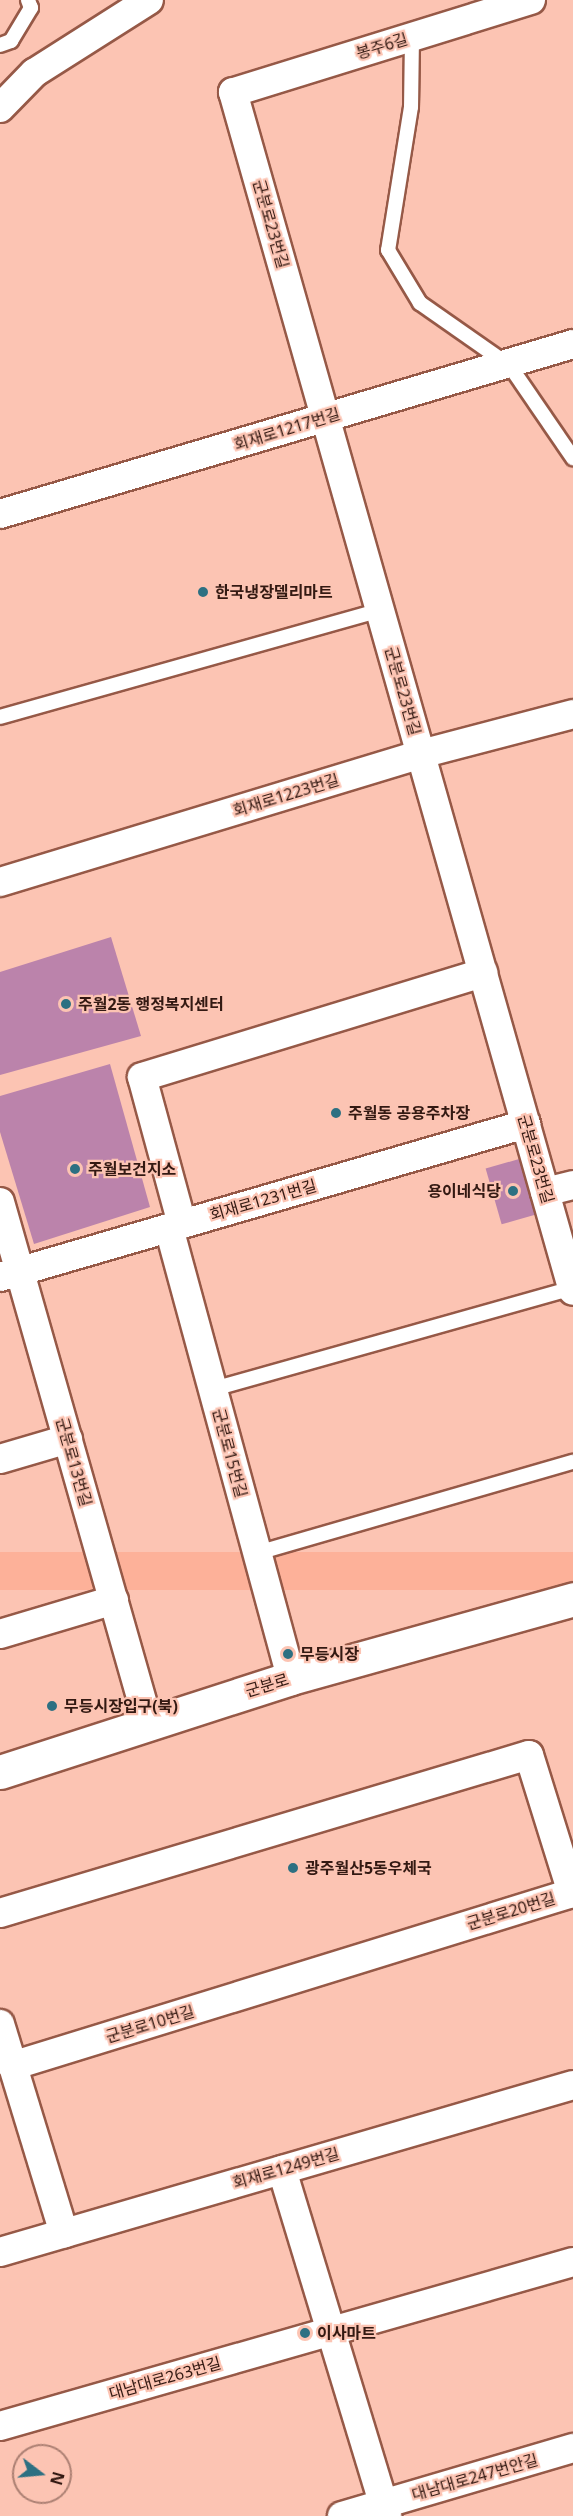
<!DOCTYPE html>
<html>
<head>
<meta charset="utf-8">
<style>
	body { margin:0 }
	#map { position:relative; width:573px; height:2516px; overflow:hidden; background:#fcc4b3; font-family:"Noto Sans","Noto Sans KR",sans-serif }
	div>[style] { position:absolute }
	[style*='--x'] { left:calc(var(--x)*1px); top:calc(var(--y)*1px); width:calc(var(--w)*1px); rotate:calc(var(--a)*1deg) }
	.built>* { inset:0; background:#fdb199; transform-origin:0 0 }
	.building>* { inset:0; background:#bb83ab; transform-origin:0 0 }
	.roads { filter:drop-shadow(2px 0 #965947) drop-shadow(-2px 0 #965947) drop-shadow(0 2px #965947) drop-shadow(0 -2px #965947) }
	.lane>* { height:14px; margin:-7px; padding:0 7px; transform-origin:7px; border-radius:7px; background:#fff }
	.street>* { height:28px; margin:-14px; padding:0 14px; transform-origin:14px; border-radius:14px; background:#fff }
	.secondary>* { height:33px; margin:-16.5px; padding:0 16.5px; transform-origin:16.5px; border-radius:16.5px; background:#fff }
	.dots>* { width:16px; height:16px; translate:-50% -50%; box-sizing:border-box; border:3px solid #fcc4b3; border-radius:50% }
	span { translate:-50% -50%; white-space:nowrap; text-align:center; line-height:1.15; -webkit-text-stroke:4.5px #fcc4b3; paint-order:stroke }
	.street-label { font-size:16px; color:#331912 }
	.poi-label { font-size:16px; color:#331912; font-weight:700 }
	.left { translate:0 -50%; text-align:left }
	.right { translate:-100% -50%; text-align:right }
	.north { position:absolute; left:12px; top:2444px; width:60px; height:60px; box-sizing:border-box; background:#fcc4b3; border:2px solid #ac8073; border-radius:50%; rotate:106deg; font-size:16px; font-weight:700; line-height:24px; text-align:center; color:#331912 }
	.north::after { content:''; display:block; margin:auto; width:21px; height:27px; background:#2d7082; clip-path:polygon(50% 0,100% 100%,50% 72%,0 100%) }
</style>
</head>
<body>
<div id="map">
	<div class="built">
		<i style="left:573px;top:1552px;width:38px;height:596px;rotate:90deg"></i>
	</div>
	<div class="building">
		<i style="clip-path:polygon(111px 937px,141px 1036px,0 1075px,0 972px)"></i>
		<i style="clip-path:polygon(110px 1064px,150px 1207px,34px 1244px,0 1132px,0 1096px)"></i>
		<i style="left:526px;top:1157px;width:58px;height:42px;rotate:74deg"></i>
	</div>
	<div class="roads">
		<div class="lane">
			<i style="--x:412;--y:37;--w:70;--a:90.8"></i>
			<i style="--x:411;--y:107;--w:145;--a:99.1"></i>
			<i style="--x:388;--y:250;--w:62;--a:58.9"></i>
			<i style="--x:420;--y:303;--w:110;--a:35"></i>
			<i style="--x:510;--y:366;--w:112;--a:55.6"></i>
			<i style="--x:0;--y:45;--w:12;--a:-20"></i>
			<i style="--x:11;--y:41;--w:39;--a:-59"></i>
			<i style="--x:31;--y:8;--w:9;--a:-111"></i>
			<i style="--x:0;--y:717;--w:395;--a:-15.7"></i>
			<i style="--x:213;--y:1389;--w:373;--a:-15.7"></i>
			<i style="--x:257;--y:1553;--w:329;--a:-16.1"></i>
		</div>
		<div class="street">
			<i style="--x:531;--y:0;--w:312;--a:162.8"></i>
			<i style="--x:233;--y:92;--w:1246;--a:74.17"></i>
			<i style="--x:0;--y:108;--w:49;--a:-45.8"></i>
			<i style="--x:34;--y:73;--w:136;--a:-32.4"></i>
			<i style="--x:0;--y:514;--w:598;--a:-16.52"></i>
			<i style="--x:0;--y:882;--w:440;--a:-16.9"></i>
			<i style="--x:421;--y:754;--w:157;--a:-14.7"></i>
			<i style="--x:545;--y:1192;--w:29;--a:-14"></i>
			<i style="--x:0;--y:1202;--w:541;--a:74.11"></i>
			<i style="--x:182;--y:1224;--w:152;--a:-105.2"></i>
			<i style="--x:142;--y:1077;--w:357;--a:-17"></i>
			<i style="--x:169;--y:1228;--w:466;--a:74.8"></i>
			<i style="--x:0;--y:1277;--w:548;--a:-16.22"></i>
			<i style="--x:0;--y:1459;--w:71;--a:-16.4"></i>
			<i style="--x:0;--y:1634;--w:119;--a:-16.6"></i>
			<i style="--x:0;--y:1913;--w:552;--a:-16.63"></i>
			<i style="--x:529;--y:1755;--w:145;--a:72.7"></i>
			<i style="--x:572;--y:1893;--w:586;--a:162.83"></i>
			<i style="--x:0;--y:2024;--w:219;--a:73"></i>
			<i style="--x:282;--y:2170;--w:362;--a:73.1"></i>
			<i style="--x:0;--y:2252;--w:597;--a:-16.25"></i>
			<i style="--x:0;--y:2426;--w:596;--a:-15.97"></i>
			<i style="--x:342;--y:2516;--w:241;--a:-16.4"></i>
		</div>
		<div class="secondary">
			<i style="--x:0;--y:1772;--w:306;--a:-17.9"></i>
			<i style="--x:291;--y:1678;--w:293;--a:-15.6"></i>
		</div>
	</div>
	<div class="dots">
		<i style="left:203px;top:592px;background:#2d7082"></i>
		<i style="left:66px;top:1004px;background:#2d7082"></i>
		<i style="left:336px;top:1113px;background:#2d7082"></i>
		<i style="left:75px;top:1169px;background:#2d7082"></i>
		<i style="left:513px;top:1191px;background:#2d7082"></i>
		<i style="left:288px;top:1654px;background:#2d7082"></i>
		<i style="left:52px;top:1706px;background:#2d7082"></i>
		<i style="left:293px;top:1868px;background:#2d7082"></i>
		<i style="left:305px;top:2333px;background:#2d7082"></i>
	</div>
	<div class="street-label">
		<span style="left:382px;top:46px;rotate:-17deg">봉주6길</span>
		<span style="left:271px;top:224px;rotate:74deg">군분로23번길</span>
		<span style="left:287px;top:429px;rotate:-17deg">회재로1217번길</span>
		<span style="left:403px;top:691px;rotate:74deg">군분로23번길</span>
		<span style="left:286px;top:795px;rotate:-17deg">회재로1223번길</span>
		<span style="left:536px;top:1159px;rotate:74deg">군분로23번길</span>
		<span style="left:263px;top:1200px;rotate:-16deg">회재로1231번길</span>
		<span style="left:230px;top:1453px;rotate:75deg">군분로15번길</span>
		<span style="left:74px;top:1462px;rotate:74deg">군분로13번길</span>
		<span style="left:267px;top:1685px;rotate:-17deg">군분로</span>
		<span style="left:511px;top:1911px;rotate:-17deg">군분로20번길</span>
		<span style="left:150px;top:2024px;rotate:-17deg">군분로10번길</span>
		<span style="left:286px;top:2168px;rotate:-16deg">회재로1249번길</span>
		<span style="left:165px;top:2378px;rotate:-16deg">대남대로263번길</span>
		<span style="left:475px;top:2477px;rotate:-16deg">대남대로247번안길</span>
	</div>
	<div class="poi-label">
		<span class="left" style="left:215px;top:592px">한국냉장델리마트</span>
		<span class="left" style="left:78px;top:1004px">주월2동 행정복지센터</span>
		<span class="left" style="left:348px;top:1113px">주월동 공용주차장</span>
		<span class="left" style="left:88px;top:1169px">주월보건지소</span>
		<span class="right" style="left:501px;top:1191px">용이네식당</span>
		<span class="left" style="left:300px;top:1654px">무등시장</span>
		<span class="left" style="left:64px;top:1706px">무등시장입구(북)</span>
		<span class="left" style="left:305px;top:1868px">광주월산5동우체국</span>
		<span class="left" style="left:317px;top:2333px">이사마트</span>
	</div>
	<div class="north">N</div>
</div>
</body>
</html>
